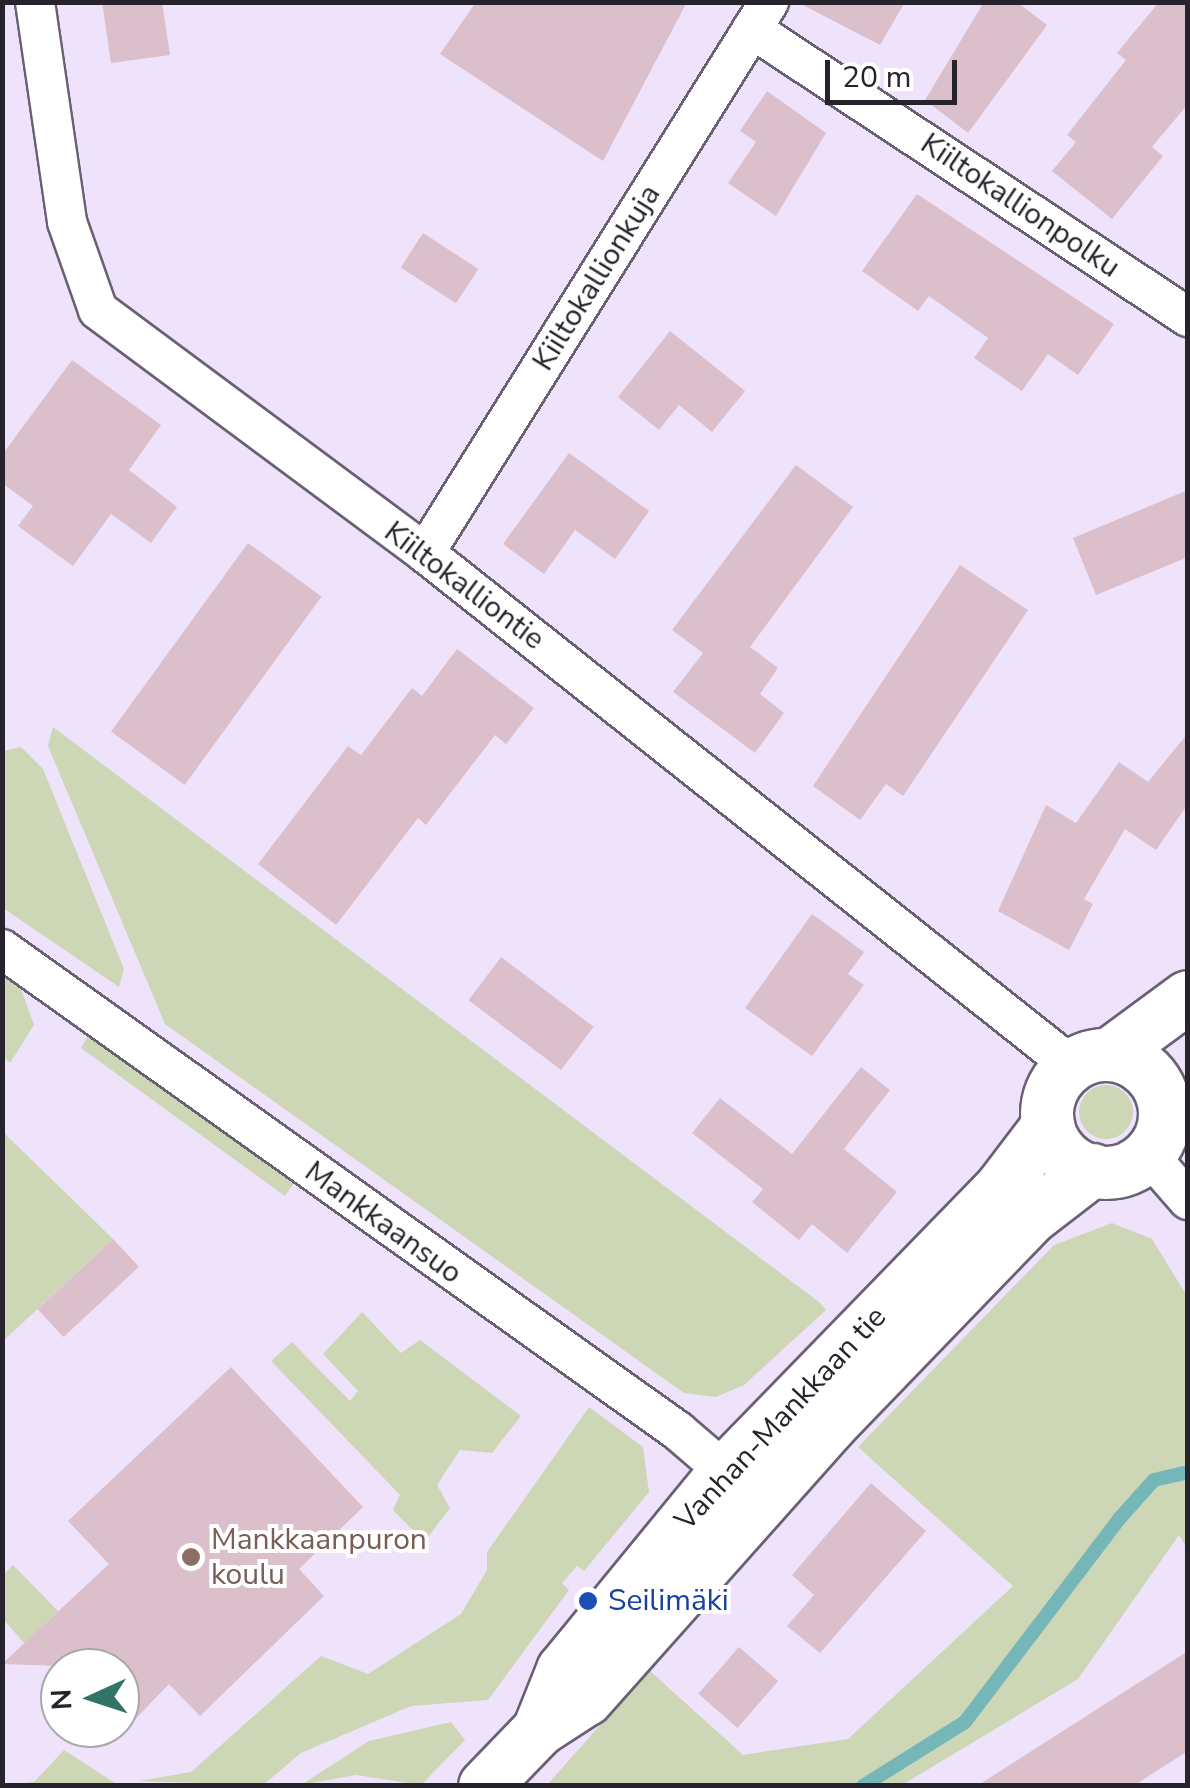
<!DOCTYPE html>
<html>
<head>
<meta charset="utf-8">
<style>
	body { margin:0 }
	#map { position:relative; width:1190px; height:1788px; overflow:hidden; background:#eee3fb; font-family:"Nunito Sans",sans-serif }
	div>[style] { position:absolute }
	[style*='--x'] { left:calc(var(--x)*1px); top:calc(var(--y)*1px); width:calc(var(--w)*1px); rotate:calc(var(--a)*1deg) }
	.green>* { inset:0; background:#cdd6b5 }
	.round { border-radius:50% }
	.stream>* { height:14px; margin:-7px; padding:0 7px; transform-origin:7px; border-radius:7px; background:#75b7b9 }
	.building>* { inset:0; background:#dbbfcb; transform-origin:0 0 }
	.roads { filter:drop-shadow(2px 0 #6a6074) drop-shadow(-2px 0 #6a6074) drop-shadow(0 2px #6a6074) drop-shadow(0 -2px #6a6074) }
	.street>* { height:38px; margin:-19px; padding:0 19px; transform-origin:19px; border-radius:19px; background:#fff }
	.secondary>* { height:52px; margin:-26px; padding:0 26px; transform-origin:26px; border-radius:26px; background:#fff }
	.secondary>.ring { margin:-26px; padding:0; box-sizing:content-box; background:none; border:52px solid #fff; border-radius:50% }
	.dots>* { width:28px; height:28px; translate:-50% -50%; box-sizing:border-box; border:5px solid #fff; border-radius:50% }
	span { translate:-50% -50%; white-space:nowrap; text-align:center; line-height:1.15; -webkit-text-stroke:8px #fff; paint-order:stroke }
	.street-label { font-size:30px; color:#27232c }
	.education-label { font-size:30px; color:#785e54 }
	.left { translate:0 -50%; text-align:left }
	.transit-label { font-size:30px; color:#164399 }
	.frame { position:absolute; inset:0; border:5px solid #27232c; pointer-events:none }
	.north { position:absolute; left:40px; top:1648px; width:100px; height:100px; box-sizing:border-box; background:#fff; border:2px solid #a9a7ab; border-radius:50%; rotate:267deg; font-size:28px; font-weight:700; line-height:40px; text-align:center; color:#27232c }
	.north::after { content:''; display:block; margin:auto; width:35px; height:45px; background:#327567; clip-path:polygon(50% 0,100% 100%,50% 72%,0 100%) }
	.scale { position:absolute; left:825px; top:60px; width:132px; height:45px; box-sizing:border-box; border:5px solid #27232c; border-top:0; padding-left:12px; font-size:30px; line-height:35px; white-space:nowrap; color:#27232c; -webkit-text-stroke:8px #fff; paint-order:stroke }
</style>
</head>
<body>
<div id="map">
	<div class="green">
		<i style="clip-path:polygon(53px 727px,819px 1302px,826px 1310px,744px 1385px,716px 1397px,684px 1393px,165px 1024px,48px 746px)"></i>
		<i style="clip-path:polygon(21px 747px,43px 769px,124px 969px,119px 987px,3px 908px,3px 751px)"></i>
		<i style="clip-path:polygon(3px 976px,21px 989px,34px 1025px,10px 1063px,3px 1056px)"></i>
		<i style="clip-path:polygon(89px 1034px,296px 1180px,285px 1196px,81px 1048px)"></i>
		<i class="round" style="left:1079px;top:1085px;width:54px;height:54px"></i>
		<i style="clip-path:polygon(3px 1132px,113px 1239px,3px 1341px)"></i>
		<i style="clip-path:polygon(1112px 1223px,1152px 1239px,1187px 1296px,1187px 1549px,1179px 1535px,1078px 1679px,902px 1785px,547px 1785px,649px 1670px,743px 1755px,848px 1739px,1013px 1586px,858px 1447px,1054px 1245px)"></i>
		<i style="clip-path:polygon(362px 1312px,401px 1353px,420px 1340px,521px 1416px,492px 1453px,460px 1450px,437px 1485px,450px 1508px,424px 1542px,393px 1510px,400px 1495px,271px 1361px,292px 1342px,350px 1401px,358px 1391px,323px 1354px)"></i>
		<i style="clip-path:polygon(589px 1407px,643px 1447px,649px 1492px,584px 1571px,577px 1566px,562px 1583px,569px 1590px,488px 1700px,411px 1706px,301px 1753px,263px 1785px,139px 1781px,191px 1772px,321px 1656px,368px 1674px,461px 1614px,487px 1570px,487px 1552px)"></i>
		<i style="clip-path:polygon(13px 1565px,58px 1611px,25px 1644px,3px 1619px,3px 1575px)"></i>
		<i style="clip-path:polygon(451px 1722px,465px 1740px,421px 1785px,356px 1775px,301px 1785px,369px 1741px)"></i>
		<i style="clip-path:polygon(64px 1750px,118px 1785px,3px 1785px,34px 1782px)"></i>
	</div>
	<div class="stream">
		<i style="--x:863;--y:1786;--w:120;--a:-32.1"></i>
		<i style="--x:965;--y:1722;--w:255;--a:-52.8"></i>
		<i style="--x:1119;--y:1519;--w:52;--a:-48.1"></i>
		<i style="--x:1154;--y:1480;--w:35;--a:-13"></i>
	</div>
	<div class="building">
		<i style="clip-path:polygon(102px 2px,162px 2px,170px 55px,111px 63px)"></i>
		<i style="clip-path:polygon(476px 2px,687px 2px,603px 161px,440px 54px)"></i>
		<i style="clip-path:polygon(797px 2px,905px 2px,880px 45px)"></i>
		<i style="clip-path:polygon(984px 2px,1017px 2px,1047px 25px,968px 133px,925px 100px)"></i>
		<i style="clip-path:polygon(1159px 2px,1188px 2px,1188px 104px,1152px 147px,1163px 156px,1112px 219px,1052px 171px,1076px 142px,1067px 135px,1126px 60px,1117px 53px)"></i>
		<i style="clip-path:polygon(767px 91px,826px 133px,776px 216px,728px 183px,756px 142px,740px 131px)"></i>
		<i style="clip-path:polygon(917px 194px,1114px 324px,1078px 375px,1048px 354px,1022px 391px,974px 358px,988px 338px,929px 296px,918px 311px,862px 271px)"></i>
		<i style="left:423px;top:233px;width:66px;height:41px;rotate:33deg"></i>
		<i style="clip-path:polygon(670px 331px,745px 391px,712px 432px,679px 405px,659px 430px,618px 397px)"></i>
		<i style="clip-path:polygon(72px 360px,161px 425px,129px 470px,177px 507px,151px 543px,111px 514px,73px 566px,18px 526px,33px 506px,2px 483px,2px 455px)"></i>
		<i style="clip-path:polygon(569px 453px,649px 511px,615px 559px,575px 530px,544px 574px,503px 544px)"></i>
		<i style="clip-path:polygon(796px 465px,853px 507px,750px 647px,778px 668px,760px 694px,784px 713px,755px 753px,673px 692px,703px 653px,672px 630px)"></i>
		<i style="clip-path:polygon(1188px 490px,1188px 557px,1096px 595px,1073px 538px)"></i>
		<i style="left:248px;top:543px;width:91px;height:233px;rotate:36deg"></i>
		<i style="clip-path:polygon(960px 565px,1028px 610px,903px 796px,886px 784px,860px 820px,813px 786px)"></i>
		<i style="clip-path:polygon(457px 649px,534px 708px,506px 744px,495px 735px,426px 825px,418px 818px,336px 925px,258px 864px,348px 746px,361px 755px,412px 688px,422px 696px)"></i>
		<i style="clip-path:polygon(1188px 733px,1188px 804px,1156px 850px,1125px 829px,1084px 899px,1093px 904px,1069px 950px,998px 911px,1046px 805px,1076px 823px,1119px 762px,1148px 782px)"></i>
		<i style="clip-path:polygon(812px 914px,864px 952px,848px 974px,864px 985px,812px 1056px,745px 1008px)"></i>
		<i style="left:501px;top:957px;width:116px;height:54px;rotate:37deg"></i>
		<i style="clip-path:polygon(861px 1067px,890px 1090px,844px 1149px,897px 1192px,847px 1253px,812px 1224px,799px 1240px,752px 1202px,763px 1189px,692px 1133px,720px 1098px,792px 1154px)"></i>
		<i style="left:113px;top:1239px;width:38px;height:103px;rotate:47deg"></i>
		<i style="clip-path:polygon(231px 1367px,363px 1507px,299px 1569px,324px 1596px,200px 1716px,169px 1684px,120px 1735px,120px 1668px,2px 1664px,109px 1564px,68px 1521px)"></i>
		<i style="clip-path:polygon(871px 1483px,926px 1531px,820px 1653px,787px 1626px,814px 1595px,792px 1575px)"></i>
		<i style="left:739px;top:1647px;width:52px;height:62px;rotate:41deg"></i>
		<i style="clip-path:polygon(1188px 1651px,1188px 1751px,1133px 1786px,977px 1786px)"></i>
	</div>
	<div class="roads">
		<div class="street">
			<i style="--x:35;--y:2;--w:222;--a:81.7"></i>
			<i style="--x:67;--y:222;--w:93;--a:70.6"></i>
			<i style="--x:98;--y:310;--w:407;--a:36.6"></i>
			<i style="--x:425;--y:553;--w:826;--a:38.41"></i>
			<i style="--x:752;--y:29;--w:523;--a:33.45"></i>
			<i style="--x:425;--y:553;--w:650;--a:-58.02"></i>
			<i style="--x:2;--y:949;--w:830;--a:35.49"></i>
			<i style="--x:678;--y:1431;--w:86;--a:40.7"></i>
			<i style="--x:1148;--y:1154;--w:61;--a:49"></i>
		</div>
		<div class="secondary">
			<i style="--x:1112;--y:1053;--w:94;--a:-36.4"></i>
			<i class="ring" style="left:1047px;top:1055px;width:66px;height:66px"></i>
			<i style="--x:539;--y:1730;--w:65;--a:-68.2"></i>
			<i style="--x:563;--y:1670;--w:256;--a:-50.7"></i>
			<i style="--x:725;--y:1472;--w:396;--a:-45.8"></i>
			<i style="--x:1001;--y:1188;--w:78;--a:-52.8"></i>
			<i style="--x:485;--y:1786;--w:78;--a:-46"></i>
			<i style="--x:539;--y:1730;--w:57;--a:-32.9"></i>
			<i style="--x:587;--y:1699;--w:365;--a:-48.3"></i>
			<i style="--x:830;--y:1426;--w:291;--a:-46"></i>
			<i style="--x:1032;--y:1217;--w:77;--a:-37.6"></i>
		</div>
	</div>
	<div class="dots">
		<i style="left:191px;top:1557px;background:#8d6e63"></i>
		<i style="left:588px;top:1601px;background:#1a4fb4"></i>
	</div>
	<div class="street-label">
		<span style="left:1020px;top:206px;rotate:34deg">Kiiltokallionpolku</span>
		<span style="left:597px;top:278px;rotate:-58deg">Kiiltokallionkuja</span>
		<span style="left:464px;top:586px;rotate:37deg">Kiiltokalliontie</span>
		<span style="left:383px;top:1223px;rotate:36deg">Mankkaansuo</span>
		<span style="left:781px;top:1419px;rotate:-47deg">Vanhan-Mankkaan tie</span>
	</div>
	<div class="education-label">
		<span class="left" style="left:211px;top:1557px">Mankkaanpuron<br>koulu</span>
	</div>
	<div class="transit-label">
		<span class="left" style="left:608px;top:1601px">Seilimäki</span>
	</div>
	<div class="frame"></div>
	<div class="north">N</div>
	<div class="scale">20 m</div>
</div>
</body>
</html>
